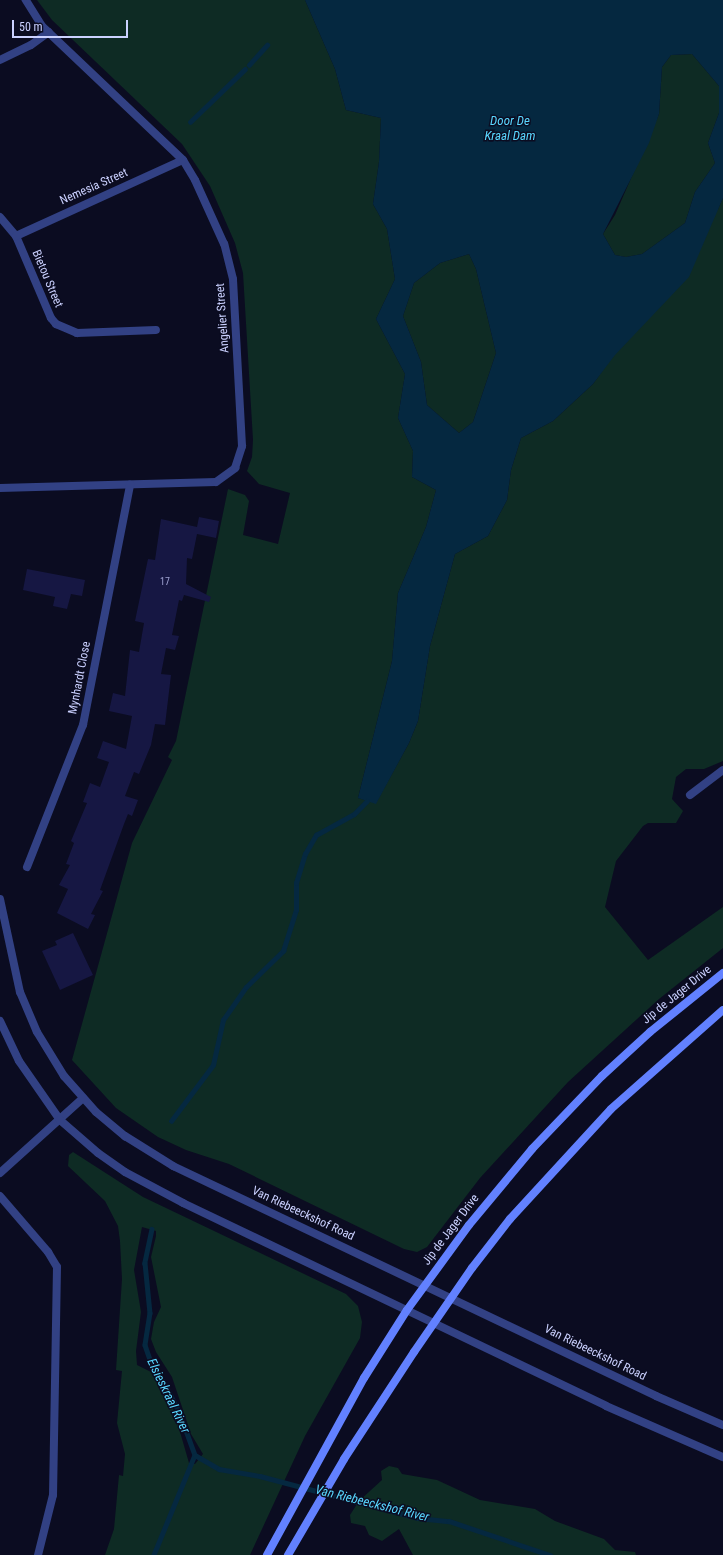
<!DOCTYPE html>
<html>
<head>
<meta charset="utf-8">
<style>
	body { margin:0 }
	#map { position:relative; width:723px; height:1555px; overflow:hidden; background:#0b0c21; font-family:"Roboto Condensed",sans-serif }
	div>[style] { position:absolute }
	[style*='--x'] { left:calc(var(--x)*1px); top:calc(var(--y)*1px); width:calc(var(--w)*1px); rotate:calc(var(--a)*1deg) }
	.green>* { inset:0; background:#0e2b24 }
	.water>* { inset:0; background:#052840 }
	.stream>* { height:4.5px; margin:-2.25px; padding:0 2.25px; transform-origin:2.25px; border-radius:2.25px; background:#052840 }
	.building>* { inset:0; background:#161743 }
	.minor>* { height:8px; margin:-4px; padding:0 4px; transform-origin:4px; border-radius:4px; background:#324184 }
	.tertiary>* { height:8px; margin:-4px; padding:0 4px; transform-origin:4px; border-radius:4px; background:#324184 }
	.secondary>* { height:8px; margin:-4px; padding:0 4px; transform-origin:4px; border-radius:4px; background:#6281ff }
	span { translate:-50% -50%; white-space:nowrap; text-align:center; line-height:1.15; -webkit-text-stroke:3px #0b0c21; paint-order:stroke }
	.number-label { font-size:10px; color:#9ea2d0 }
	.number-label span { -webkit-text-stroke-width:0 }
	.street-label { font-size:12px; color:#cbd1ff }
	.water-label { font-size:13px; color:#59d7ff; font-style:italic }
	.scale { position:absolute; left:12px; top:20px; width:116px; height:18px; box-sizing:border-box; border:2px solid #cbd1ff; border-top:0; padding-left:5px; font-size:12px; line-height:14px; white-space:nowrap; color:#cbd1ff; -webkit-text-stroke:3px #0b0c21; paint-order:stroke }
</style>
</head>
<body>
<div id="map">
	<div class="green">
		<i style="clip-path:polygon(37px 0,305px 0,335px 69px,346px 110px,381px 118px,379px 162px,373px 204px,387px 229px,395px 279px,376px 319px,405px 374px,398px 418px,413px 451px,412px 477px,436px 490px,426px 527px,398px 593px,392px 661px,358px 798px,376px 803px,409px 743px,418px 721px,430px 646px,455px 554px,488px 536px,507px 500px,511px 470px,521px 438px,553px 421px,593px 384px,718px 209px,723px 198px,723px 761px,704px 769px,686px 769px,676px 777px,672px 799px,683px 811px,676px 823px,648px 823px,643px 826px,616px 861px,605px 907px,648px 960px,723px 907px,723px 948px,659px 999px,568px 1082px,480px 1178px,427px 1247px,417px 1252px,404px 1249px,229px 1164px,186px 1150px,158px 1137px,116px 1108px,72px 1060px,132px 843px,172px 760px,168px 757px,176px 741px,228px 489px,245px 495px,249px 501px,243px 535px,278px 544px,290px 493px,259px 484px,247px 471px,252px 457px,253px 440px,243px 273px,235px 243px,210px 186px,182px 144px,52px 20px)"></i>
		<i style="clip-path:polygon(692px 54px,719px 86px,719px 113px,708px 143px,715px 163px,695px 192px,685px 223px,642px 254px,626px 257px,615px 255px,603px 234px,615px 215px,659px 114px,662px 67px,671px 55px)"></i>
		<i style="clip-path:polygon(469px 254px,476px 269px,496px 353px,473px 422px,459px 433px,427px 405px,421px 362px,403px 316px,414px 283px,440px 263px)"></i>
		<i style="clip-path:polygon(evenodd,73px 1152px,143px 1197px,346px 1294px,358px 1306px,362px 1322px,360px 1338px,305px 1436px,250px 1555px,105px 1555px,114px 1529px,119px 1475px,123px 1476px,125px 1454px,117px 1423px,122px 1371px,116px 1370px,122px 1279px,120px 1241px,118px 1226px,105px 1201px,68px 1166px,69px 1155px,73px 1152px,142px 1227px,156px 1231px,156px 1236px,151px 1257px,161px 1307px,154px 1322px,151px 1339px,156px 1352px,172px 1377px,191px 1434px,203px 1454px,195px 1464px,189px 1463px,174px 1411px,165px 1392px,153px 1373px,137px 1365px,136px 1351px,141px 1312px,134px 1270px,142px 1227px)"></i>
		<i style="clip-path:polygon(389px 1466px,398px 1468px,402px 1474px,437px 1480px,480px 1500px,535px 1509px,555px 1521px,604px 1539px,615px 1550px,635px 1552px,636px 1555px,413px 1555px,399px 1529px,382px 1541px,369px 1535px,365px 1526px,351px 1523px,350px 1515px,359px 1501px,382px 1480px,381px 1471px)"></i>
	</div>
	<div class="water">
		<i style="clip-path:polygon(evenodd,305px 0,723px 0,723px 198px,689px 277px,615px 355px,593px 384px,553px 421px,521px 438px,511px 470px,507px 500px,488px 536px,455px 554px,430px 646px,418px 721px,409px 743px,376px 804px,358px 798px,392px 661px,398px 593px,426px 527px,436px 490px,412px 477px,413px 451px,398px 418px,405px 374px,376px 319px,395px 279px,387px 229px,373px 204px,379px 162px,381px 118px,346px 110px,335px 69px,305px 0,692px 54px,719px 86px,719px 113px,708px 143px,715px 163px,695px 192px,685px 223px,642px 254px,626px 257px,615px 255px,603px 234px,649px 143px,659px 114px,662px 67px,671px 55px,692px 54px,305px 0,469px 254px,476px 269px,496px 353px,473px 422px,459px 433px,427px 405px,421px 362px,403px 316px,414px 283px,440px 263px,469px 254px)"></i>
	</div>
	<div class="stream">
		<i style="--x:249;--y:65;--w:27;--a:-48"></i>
		<i style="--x:190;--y:122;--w:76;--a:-43.9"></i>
		<i style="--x:171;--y:1121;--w:70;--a:-53.1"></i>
		<i style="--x:213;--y:1065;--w:46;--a:-77.5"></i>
		<i style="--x:223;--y:1020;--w:40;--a:-55.1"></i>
		<i style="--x:246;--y:987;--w:52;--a:-44.2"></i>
		<i style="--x:283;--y:951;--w:43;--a:-72.4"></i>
		<i style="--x:296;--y:910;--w:27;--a:-90"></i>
		<i style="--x:296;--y:883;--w:30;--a:-73"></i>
		<i style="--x:305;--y:854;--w:22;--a:-60"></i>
		<i style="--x:316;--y:835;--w:43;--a:-28.9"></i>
		<i style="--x:354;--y:814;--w:18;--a:-45"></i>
		<i style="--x:152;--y:1229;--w:35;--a:102"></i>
		<i style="--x:145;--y:1263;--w:50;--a:84.3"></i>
		<i style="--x:150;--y:1313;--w:32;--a:99"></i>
		<i style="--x:145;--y:1345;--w:21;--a:71"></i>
		<i style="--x:152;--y:1365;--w:25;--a:56"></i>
		<i style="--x:166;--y:1386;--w:31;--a:63"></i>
		<i style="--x:180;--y:1414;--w:44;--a:69.9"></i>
		<i style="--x:195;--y:1455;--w:108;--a:112.3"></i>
		<i style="--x:195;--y:1455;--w:28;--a:30"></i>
		<i style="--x:219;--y:1469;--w:42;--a:9.7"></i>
		<i style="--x:260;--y:1476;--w:163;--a:14.9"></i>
		<i style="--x:418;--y:1518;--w:31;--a:6"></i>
		<i style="--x:449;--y:1521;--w:107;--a:18.6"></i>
	</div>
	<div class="building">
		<i style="clip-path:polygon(199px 517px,219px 521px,216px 538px,197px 534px,192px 559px,187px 558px,186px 584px,211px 597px,209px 602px,184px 595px,182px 601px,179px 600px,172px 635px,179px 636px,175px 650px,166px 648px,161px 674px,171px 675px,165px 725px,155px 724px,151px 745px,139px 774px,134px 772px,125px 796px,138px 800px,132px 816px,128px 814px,124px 824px,100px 890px,103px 891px,91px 914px,95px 915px,88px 929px,57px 913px,68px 889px,59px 885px,70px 865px,66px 864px,74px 843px,71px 841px,87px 803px,83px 802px,90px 783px,100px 787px,109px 762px,97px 758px,103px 741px,126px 749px,132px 716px,109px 711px,113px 693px,125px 696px,130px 650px,139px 652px,144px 623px,135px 621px,148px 559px,155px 560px,161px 519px,197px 527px)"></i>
		<i style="clip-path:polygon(27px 569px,85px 580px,82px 596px,71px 594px,67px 609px,53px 606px,55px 597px,23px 590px)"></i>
		<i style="clip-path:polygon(73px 933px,93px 975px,60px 990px,42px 951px,57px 945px,55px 941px)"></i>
	</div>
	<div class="minor">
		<i style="--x:0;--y:60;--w:34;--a:-26"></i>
		<i style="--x:31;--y:45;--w:22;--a:-36"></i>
		<i style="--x:0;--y:217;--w:25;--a:50"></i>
		<i style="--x:16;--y:236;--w:89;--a:66.9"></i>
		<i style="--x:51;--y:318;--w:8;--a:50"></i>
		<i style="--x:56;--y:324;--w:23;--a:23"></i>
		<i style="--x:77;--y:333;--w:79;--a:-2.2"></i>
		<i style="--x:16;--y:236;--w:183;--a:-24.5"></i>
		<i style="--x:0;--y:488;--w:216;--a:-1.6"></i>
		<i style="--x:216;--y:482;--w:24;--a:-36"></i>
		<i style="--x:235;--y:468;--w:23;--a:-72"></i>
		<i style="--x:242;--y:446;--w:167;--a:-93.1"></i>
		<i style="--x:233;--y:279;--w:36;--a:-104"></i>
		<i style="--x:224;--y:244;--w:70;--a:-114.4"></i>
		<i style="--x:195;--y:180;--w:23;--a:-121"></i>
		<i style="--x:183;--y:160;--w:195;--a:-136.5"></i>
		<i style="--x:42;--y:26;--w:31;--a:-122"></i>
		<i style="--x:690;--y:795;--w:41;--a:-37.1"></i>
		<i style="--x:27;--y:867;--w:153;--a:-68.5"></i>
		<i style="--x:83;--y:725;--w:245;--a:-78.9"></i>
		<i style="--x:0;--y:1173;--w:112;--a:-42.1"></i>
		<i style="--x:0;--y:1196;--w:74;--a:49.4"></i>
		<i style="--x:48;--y:1252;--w:17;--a:59"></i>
		<i style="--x:57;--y:1267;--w:228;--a:91"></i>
		<i style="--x:53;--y:1495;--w:62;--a:104"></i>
	</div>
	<div class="tertiary">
		<i style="--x:0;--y:899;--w:95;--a:77.9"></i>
		<i style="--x:20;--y:992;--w:43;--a:67"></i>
		<i style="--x:37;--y:1032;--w:52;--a:58.5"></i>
		<i style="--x:64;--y:1076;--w:48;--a:48.4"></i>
		<i style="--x:96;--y:1112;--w:38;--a:40"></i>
		<i style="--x:125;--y:1136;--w:57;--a:32"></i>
		<i style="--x:173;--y:1166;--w:535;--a:25.46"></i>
		<i style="--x:656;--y:1396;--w:73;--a:23.4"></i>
		<i style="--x:0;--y:1021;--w:44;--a:64.6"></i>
		<i style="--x:19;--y:1061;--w:72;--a:55.2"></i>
		<i style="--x:60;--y:1120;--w:50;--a:41"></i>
		<i style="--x:98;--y:1153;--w:33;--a:35"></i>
		<i style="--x:125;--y:1172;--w:66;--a:28.1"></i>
		<i style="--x:183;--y:1203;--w:469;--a:25.6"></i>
		<i style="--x:606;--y:1406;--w:128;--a:23.6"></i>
	</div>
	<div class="secondary">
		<i style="--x:267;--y:1555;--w:202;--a:-61.3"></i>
		<i style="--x:364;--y:1378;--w:80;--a:-57.7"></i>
		<i style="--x:407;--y:1310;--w:105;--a:-53.9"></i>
		<i style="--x:469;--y:1225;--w:99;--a:-50.3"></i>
		<i style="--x:532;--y:1149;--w:101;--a:-46.2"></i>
		<i style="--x:602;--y:1076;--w:65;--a:-42.5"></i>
		<i style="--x:650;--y:1032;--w:94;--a:-38.9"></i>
		<i style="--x:288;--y:1555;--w:111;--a:-59.7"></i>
		<i style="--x:344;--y:1459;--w:128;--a:-56.8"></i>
		<i style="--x:414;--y:1352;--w:102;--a:-55.4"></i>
		<i style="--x:472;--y:1268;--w:62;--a:-52.2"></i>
		<i style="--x:510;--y:1219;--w:149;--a:-47.4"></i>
		<i style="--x:611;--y:1109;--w:149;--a:-41.5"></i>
	</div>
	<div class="number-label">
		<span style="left:165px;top:582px">17</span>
	</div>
	<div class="street-label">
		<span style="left:94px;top:187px;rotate:-24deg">Nemesia Street</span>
		<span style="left:47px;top:279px;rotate:67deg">Bietou Street</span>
		<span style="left:223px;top:318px;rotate:-94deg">Angelier Street</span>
		<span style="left:80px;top:678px;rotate:-79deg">Mynhardt Close</span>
		<span style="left:677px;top:995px;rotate:-39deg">Jip de Jager Drive</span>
		<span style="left:303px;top:1214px;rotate:25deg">Van Riebeeckshof Road</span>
		<span style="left:451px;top:1230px;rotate:-53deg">Jip de Jager Drive</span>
		<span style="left:595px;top:1353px;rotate:26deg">Van Riebeeckshof Road</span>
	</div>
	<div class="water-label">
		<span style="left:510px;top:129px">Door De<br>Kraal Dam</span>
		<span style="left:168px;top:1396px;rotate:64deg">Elsieskraal River</span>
		<span style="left:372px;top:1504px;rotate:14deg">Van Riebeeckshof River</span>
	</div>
	<div class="scale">50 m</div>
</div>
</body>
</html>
